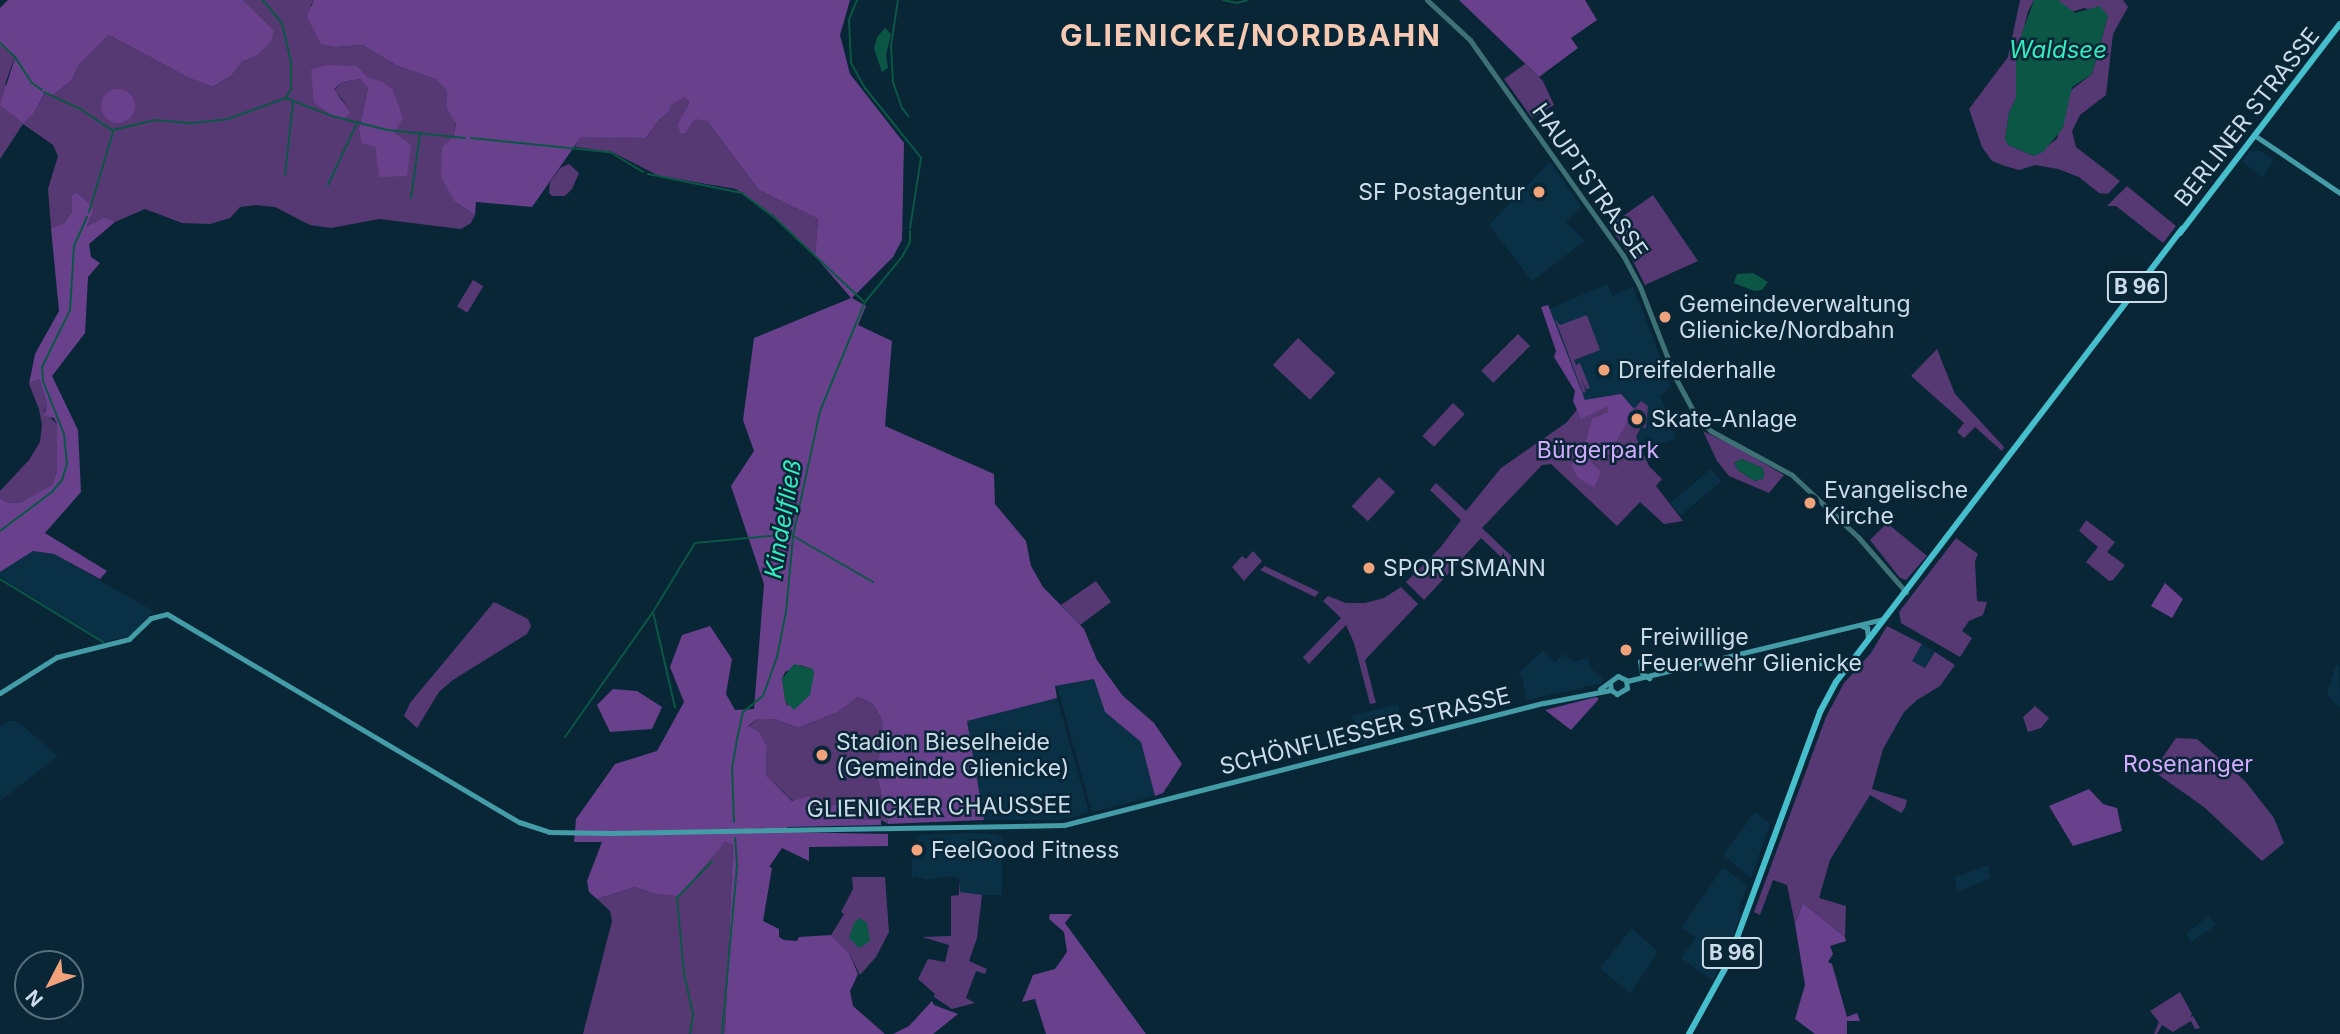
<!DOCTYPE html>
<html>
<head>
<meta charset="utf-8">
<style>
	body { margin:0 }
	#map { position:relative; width:2340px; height:1034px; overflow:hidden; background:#092637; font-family:Inter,sans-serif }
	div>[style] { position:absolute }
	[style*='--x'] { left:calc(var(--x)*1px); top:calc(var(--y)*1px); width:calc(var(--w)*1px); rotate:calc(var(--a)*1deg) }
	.built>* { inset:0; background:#0a3045; transform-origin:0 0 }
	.green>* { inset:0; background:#563873; transform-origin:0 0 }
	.forest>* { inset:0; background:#68408c }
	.round { border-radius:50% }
	.water>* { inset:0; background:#0b5644 }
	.stream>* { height:2px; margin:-1px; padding:0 1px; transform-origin:1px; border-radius:1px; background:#0b5644 }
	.tertiary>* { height:5px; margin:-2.5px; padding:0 2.5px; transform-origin:2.5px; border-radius:2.5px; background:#3d7176 }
	.secondary>* { height:5px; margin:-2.5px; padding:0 2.5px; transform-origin:2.5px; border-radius:2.5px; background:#449ca6 }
	.primary>* { height:6px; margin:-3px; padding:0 3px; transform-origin:3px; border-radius:3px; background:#46becb }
	.dots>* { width:19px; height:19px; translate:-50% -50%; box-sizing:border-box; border:4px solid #092637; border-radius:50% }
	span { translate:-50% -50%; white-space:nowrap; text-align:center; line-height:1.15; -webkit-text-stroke:5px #092637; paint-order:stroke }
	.shield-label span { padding:2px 5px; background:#092637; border:2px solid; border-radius:5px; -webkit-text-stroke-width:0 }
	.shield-label { font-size:21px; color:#cbdbe7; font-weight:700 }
	.street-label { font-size:23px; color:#cbdbe7 }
	.poi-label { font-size:23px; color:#cbdbe7 }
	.right { translate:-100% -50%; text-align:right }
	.left { translate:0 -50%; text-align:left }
	.park-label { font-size:23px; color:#d3aaff }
	.water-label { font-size:24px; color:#35ecbf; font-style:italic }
	.district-label { font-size:30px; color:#f6c9b3; font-weight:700; letter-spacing:2px }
	.north { position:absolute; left:14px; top:950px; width:70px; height:70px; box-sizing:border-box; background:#092637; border:2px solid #576e7d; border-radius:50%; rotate:228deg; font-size:19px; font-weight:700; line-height:28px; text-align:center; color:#cbdbe7 }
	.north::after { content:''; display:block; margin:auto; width:24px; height:32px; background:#f0a27a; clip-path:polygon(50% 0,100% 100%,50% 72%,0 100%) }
</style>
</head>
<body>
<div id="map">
	<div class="built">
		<i style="clip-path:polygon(2259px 150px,2274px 160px,2262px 178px,2242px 161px,2250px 151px)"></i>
		<i style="clip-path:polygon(1550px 162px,1581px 206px,1566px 222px,1585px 241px,1532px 281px,1489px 225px)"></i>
		<i style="clip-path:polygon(1607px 284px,1613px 296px,1633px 286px,1671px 386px,1660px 396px,1676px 439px,1645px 449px,1641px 450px,1636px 437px,1641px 427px,1646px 427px,1648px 405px,1634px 409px,1621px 394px,1585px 400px,1549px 309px)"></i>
		<i style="left:1711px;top:469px;width:16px;height:53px;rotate:50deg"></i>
		<i style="clip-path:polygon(33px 551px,54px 554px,153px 611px,130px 636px,104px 642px,0 577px,0 572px)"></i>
		<i style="left:1922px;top:644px;width:15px;height:20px;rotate:32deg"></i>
		<i style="clip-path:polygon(1543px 651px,1555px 662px,1563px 654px,1573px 662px,1588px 658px,1591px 669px,1602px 678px,1603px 683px,1527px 700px,1521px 673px,1517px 674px)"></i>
		<i style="clip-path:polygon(2339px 664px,2340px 706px,2339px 708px,2327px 694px,2336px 665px)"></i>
		<i style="clip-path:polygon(1094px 679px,1105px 712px,1141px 742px,1155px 796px,1092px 812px,1057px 686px)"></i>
		<i style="clip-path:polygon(1057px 698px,1089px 813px,1060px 820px,984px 820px,967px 721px)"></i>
		<i style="clip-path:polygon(1398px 704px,1402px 730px,1363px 744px,1352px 716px)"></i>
		<i style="clip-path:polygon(8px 721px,17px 721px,58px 756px,0 801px,0 727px)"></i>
		<i style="clip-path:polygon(1755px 812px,1770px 824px,1751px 878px,1723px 855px)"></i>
		<i style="clip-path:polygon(970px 833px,996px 834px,1002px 838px,1002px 895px,971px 895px,960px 892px,960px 880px,952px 876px,928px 880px,915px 876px,912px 879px,912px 854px,916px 854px,916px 838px,922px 835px)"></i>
		<i style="clip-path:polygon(1988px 865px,1991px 878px,1957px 892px,1955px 877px)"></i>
		<i style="clip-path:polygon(1723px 867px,1747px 886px,1738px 911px,1742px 913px,1713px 981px,1681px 958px,1696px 937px,1681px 928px)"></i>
		<i style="clip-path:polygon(2209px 916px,2216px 925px,2191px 942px,2186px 934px)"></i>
		<i style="clip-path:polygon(1632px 928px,1658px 952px,1630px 994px,1600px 968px)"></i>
	</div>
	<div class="green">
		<i style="clip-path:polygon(evenodd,243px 0,314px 0,311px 5px,336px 47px,362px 45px,398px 66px,435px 79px,447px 91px,447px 110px,456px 122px,453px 138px,455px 202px,475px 215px,471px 223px,461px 229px,379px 219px,331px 228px,310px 225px,275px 207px,256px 205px,240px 207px,230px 218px,210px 224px,182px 223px,145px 209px,115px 222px,104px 217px,87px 228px,91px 216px,75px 192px,72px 195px,72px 212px,64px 223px,51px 228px,48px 189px,58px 156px,53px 145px,23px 124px,0 159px,0 46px,15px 57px,5px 84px,34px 113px,46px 92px,52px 96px,72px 80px,78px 66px,109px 35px,189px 78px,213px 87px,232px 75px,242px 62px,258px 55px,274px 30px,243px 0,311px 70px,383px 82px,394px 133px,378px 164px,375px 147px,359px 129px,368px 88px,360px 79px,342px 82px,334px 90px,348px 106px,311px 70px)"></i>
		<i style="clip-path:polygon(2020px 0,2034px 0,2028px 11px,2016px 62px,2016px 98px,2009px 113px,2005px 139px,2008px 145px,2034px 156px,2057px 139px,2070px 91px,2092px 74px,2108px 16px,2084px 8px,2071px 12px,2058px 0,2123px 0,2128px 7px,2113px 34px,2106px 95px,2080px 115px,2072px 131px,2076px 147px,2120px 181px,2108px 194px,2099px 193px,2079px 177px,2058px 169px,2035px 165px,2019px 170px,2005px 166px,1992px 161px,1982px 147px,1969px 109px,2008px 57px)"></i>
		<i style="clip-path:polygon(1525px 64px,1543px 81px,1554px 105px,1532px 118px,1504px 79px)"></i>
		<i style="clip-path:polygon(685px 97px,689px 103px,679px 124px,690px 126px,694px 119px,701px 118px,707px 121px,759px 190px,818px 219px,815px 256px,773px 215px,736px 189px,659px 176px,612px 152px,575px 147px,581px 136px,646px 138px,658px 121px,670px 111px,671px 105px,676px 99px)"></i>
		<i style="clip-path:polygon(569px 164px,579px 173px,572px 189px,565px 196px,552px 196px,549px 193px,550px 182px,560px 168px)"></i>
		<i style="clip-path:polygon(2127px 186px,2176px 226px,2163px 243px,2116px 206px,2107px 206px)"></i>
		<i style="clip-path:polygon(1653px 195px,1698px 261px,1645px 285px,1630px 255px,1609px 226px)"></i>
		<i style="left:473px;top:280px;width:12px;height:31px;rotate:31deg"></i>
		<i style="clip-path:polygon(1587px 315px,1600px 350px,1574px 360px,1576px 365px,1580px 363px,1590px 388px,1586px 389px,1581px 378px,1586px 392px,1583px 393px,1555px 319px,1560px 325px)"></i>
		<i style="left:1518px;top:334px;width:17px;height:52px;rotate:45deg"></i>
		<i style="left:1298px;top:338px;width:51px;height:37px;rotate:43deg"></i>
		<i style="clip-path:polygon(1937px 349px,1955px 394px,2004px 447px,2002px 451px,1975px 427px,1964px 438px,1957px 432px,1964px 423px,1911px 376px)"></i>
		<i style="clip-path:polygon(39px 379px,47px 404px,44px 412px,57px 424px,57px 471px,52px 485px,45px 491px,22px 502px,9px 503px,0 498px,0 491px,29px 460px,40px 442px,42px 425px,39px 409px,29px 384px)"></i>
		<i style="clip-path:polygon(1621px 394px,1634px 409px,1641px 401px,1648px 406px,1646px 428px,1641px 427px,1636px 437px,1649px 466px,1662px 479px,1656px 486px,1683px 521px,1664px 524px,1640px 502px,1617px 526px,1551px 464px,1542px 465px,1482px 528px,1526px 570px,1521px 576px,1481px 538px,1424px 600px,1406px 582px,1440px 548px,1461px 520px,1430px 490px,1436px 483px,1466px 511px,1501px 468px,1566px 423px,1585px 400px)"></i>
		<i style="left:1453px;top:403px;width:16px;height:45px;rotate:43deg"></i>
		<i style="clip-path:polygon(evenodd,1703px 431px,1738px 448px,1784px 475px,1769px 493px,1729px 476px,1717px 461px,1703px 431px,1742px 459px,1763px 468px,1764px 478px,1755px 481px,1739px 471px,1734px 463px,1742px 459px)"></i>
		<i style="left:1379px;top:477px;width:22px;height:40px;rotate:43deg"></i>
		<i style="clip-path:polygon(2086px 520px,2115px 542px,2107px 552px,2125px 565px,2113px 580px,2109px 581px,2086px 562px,2098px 547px,2079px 531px)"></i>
		<i style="clip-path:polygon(1887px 523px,1927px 556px,1906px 580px,1900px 578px,1870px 540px)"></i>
		<i style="clip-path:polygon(1956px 538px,1978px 554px,1975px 561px,1977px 601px,1987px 602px,1983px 615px,1969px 621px,1962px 631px,1972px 638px,1960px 657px,1901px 623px,1899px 612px)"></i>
		<i style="clip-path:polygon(1253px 551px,1262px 561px,1244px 581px,1232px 567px,1242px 556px,1246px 559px)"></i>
		<i style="clip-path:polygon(1265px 566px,1269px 568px,1319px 592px,1315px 597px,1260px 570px)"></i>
		<i style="clip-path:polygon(1096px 581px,1111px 602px,1080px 625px,1061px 605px)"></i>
		<i style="clip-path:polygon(1401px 587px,1418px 604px,1365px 660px,1376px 703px,1370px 704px,1354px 643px,1346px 625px,1309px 664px,1303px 657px,1341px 618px,1323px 601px,1328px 596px,1346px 603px,1365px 603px,1384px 598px)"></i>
		<i style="clip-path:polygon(494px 602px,528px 619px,531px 626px,527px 634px,453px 680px,439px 692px,417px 728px,404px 716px,410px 703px)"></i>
		<i style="clip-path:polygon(1887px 626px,1922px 644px,1912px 661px,1925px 668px,1935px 652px,1955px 665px,1940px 686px,1917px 700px,1904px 712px,1883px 749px,1872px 789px,1907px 800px,1905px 808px,1901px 813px,1870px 795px,1830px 860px,1819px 898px,1846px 906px,1845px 937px,1803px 903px,1795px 924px,1787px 885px,1773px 880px,1760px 915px,1754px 912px,1826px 717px,1844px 683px,1871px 653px)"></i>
		<i style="clip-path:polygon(858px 697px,873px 704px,882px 720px,883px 744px,875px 767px,888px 824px,881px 820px,856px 820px,841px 802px,819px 810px,793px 801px,766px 775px,767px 747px,748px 727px,757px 719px,775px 719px,798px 728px,838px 712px)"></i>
		<i style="clip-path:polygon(2035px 706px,2049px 718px,2041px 728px,2028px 732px,2023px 717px)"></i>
		<i style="clip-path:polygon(2176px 738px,2197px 739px,2245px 781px,2274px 818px,2284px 843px,2262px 861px,2204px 807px,2153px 771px)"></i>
		<i style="clip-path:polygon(725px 842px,733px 845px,725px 1034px,583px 1034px,612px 921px,610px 911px,597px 899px,635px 887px,652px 893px)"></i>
		<i style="clip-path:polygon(852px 877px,885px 877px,889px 932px,876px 957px,860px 975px,849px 953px,831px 935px,844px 914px,841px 912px,853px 889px)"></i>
		<i style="clip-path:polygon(959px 879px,960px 892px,982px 895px,977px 938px,969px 961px,987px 969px,985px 974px,976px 971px,966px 998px,975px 1003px,952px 1009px,934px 997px,935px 994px,918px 979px,928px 959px,945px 962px,949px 945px,922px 937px,951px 936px,951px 896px,959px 895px)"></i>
		<i style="clip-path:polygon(2180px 992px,2192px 1014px,2190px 1017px,2193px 1016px,2200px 1028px,2195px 1029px,2191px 1021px,2173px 1032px,2162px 1025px,2157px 1034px,2154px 1034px,2159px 1022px,2150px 1011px)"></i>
	</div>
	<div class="forest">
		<i style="clip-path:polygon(8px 0,243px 0,274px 30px,271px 41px,258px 55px,242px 62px,232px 75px,213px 87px,189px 78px,109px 35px,78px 66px,72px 80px,52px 96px,45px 93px,34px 113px,23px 123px,0 105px,15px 58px,0 46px,0 8px)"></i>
		<i style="clip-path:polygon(evenodd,314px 0,850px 0,840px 35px,850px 74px,904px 143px,902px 240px,893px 257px,852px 298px,866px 306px,858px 325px,892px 341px,885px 426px,994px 474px,995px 504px,1026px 541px,1031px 566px,1043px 587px,1084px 629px,1097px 660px,1122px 695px,1154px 723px,1182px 764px,1163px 793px,1155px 796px,1141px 742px,1105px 712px,1094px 679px,1055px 686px,1057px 698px,967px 721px,984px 820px,888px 824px,875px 767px,883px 744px,882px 720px,873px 704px,858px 697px,838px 712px,798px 728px,775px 719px,757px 719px,748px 726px,759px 732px,767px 747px,766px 775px,792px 801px,809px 796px,820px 810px,841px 802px,852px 804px,856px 820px,881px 820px,881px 825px,787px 827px,785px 832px,888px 834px,888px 846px,809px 847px,809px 861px,782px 848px,769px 867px,772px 868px,763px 921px,779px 929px,779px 937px,784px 940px,797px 941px,799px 937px,831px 935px,849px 953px,858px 974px,850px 991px,853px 1006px,885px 1034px,725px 1034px,733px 845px,725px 842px,679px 896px,652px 893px,635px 887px,597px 899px,589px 892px,587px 881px,602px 842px,574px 842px,576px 819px,615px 764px,657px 751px,684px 702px,670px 667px,682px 635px,710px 626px,732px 659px,726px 694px,735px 710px,754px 709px,764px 584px,731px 486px,754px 451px,743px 420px,754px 338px,851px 298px,815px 256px,818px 219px,759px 190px,707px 121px,695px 119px,685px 133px,680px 133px,678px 124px,689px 103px,685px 97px,671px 105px,670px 111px,658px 121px,646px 138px,581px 137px,532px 207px,476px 202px,475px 215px,455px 202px,441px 177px,442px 147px,453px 138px,456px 123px,447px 110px,447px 91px,435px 79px,398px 66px,362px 45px,336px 47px,321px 44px,307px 17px,314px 0,800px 665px,812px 669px,812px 681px,787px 706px,782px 679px,785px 672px,800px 665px)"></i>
		<i style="clip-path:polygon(1459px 0,1585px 0,1597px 20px,1571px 38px,1578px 48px,1539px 77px)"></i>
		<i style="clip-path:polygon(326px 65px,357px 66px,367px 77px,383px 82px,393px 90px,403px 118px,394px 133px,411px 145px,407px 176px,379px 177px,375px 147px,362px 143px,359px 129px,368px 88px,360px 79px,342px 82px,334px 89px,350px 113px,341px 121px,314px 103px,311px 70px)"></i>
		<i class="round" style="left:101px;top:89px;width:34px;height:34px"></i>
		<i style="clip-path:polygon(75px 192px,90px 204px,93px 211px,87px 227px,104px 217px,115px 222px,89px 244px,91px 257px,100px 263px,88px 277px,85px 333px,52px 376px,78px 430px,81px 492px,45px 533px,107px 571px,100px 579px,54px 554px,33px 551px,0 572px,0 498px,9px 503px,22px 502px,52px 485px,57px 471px,57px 424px,54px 418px,44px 416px,47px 404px,39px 379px,29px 384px,35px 354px,59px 311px,51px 228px,64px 223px,72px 212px,72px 195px)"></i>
		<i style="clip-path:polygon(1548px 305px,1585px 400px,1621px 394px,1634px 409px,1609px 455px,1594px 455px,1590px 461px,1601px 472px,1594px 487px,1578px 478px,1571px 465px,1581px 455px,1578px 452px,1585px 444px,1592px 419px,1608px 412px,1608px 406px,1581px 419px,1573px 401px,1575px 391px,1554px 357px,1556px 351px,1541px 307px)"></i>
		<i style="clip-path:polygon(2165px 583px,2183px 599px,2172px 618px,2151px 606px)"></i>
		<i style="clip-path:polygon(613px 689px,637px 691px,662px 707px,652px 729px,610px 732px,597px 705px)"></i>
		<i style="clip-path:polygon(1596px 697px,1599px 699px,1571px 730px,1545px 710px)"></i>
		<i style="clip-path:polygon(2089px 789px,2103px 804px,2117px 808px,2122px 831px,2073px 846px,2049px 806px)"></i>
		<i style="clip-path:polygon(1803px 903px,1845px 937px,1846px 941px,1830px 946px,1833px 954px,1828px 962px,1832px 964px,1847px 1017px,1857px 1013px,1860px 1021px,1847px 1021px,1847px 1034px,1815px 1034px,1795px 1019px,1805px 985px,1795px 924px)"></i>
		<i style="clip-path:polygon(1050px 914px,1072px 914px,1065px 923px,1146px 1034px,1046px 1034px,1035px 999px,1022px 1002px,1033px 975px,1055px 969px,1067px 952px,1064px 932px,1049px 919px)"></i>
		<i style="clip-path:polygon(932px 1001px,934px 1005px,958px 1014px,933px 1034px,893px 1034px,909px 1026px)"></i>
	</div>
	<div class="water">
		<i style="clip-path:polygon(2034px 0,2058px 0,2075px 13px,2100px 6px,2108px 16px,2092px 74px,2072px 87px,2063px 128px,2043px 152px,2034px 156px,2008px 145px,2005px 139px,2009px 113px,2016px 98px,2016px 62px,2021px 36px)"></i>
		<i style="clip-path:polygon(885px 28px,891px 34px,886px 55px,888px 68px,882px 72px,874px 49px,877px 37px)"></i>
		<i style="clip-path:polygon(1753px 273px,1768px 282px,1762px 290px,1754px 291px,1734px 283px,1737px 274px)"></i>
		<i style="clip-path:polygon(1742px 459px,1763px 468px,1764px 478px,1754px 481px,1739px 471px,1734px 463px)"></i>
		<i style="clip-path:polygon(794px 664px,813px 669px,814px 674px,810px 695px,794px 710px,785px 701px,782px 679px)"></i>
		<i style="clip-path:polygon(859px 918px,867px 923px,870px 941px,859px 948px,849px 938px,854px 923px)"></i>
	</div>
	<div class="stream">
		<i style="--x:857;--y:0;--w:22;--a:112"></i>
		<i style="--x:849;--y:20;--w:43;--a:87.3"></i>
		<i style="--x:851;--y:63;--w:29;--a:61"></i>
		<i style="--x:865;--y:88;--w:90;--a:51.3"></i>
		<i style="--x:921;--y:158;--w:71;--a:98.9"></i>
		<i style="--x:898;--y:0;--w:46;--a:98.8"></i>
		<i style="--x:891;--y:45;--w:37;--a:87"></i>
		<i style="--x:893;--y:82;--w:28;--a:71"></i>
		<i style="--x:902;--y:108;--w:11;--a:52"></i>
		<i style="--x:1223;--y:0;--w:14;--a:12"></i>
		<i style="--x:1237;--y:3;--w:11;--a:-15"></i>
		<i style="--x:0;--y:43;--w:21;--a:43"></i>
		<i style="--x:15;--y:57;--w:31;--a:57"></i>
		<i style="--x:32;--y:83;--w:12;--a:35"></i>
		<i style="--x:44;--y:92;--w:38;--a:25"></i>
		<i style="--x:79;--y:108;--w:40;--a:34"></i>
		<i style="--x:286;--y:98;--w:49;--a:21.4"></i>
		<i style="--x:332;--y:116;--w:57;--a:14.3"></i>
		<i style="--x:387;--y:130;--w:78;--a:5.9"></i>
		<i style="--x:113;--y:130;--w:43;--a:-13.4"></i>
		<i style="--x:155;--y:120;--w:37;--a:5"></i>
		<i style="--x:192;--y:123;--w:36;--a:-6"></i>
		<i style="--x:228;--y:119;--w:62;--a:-19.9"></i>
		<i style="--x:286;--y:98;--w:10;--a:-61"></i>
		<i style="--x:291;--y:89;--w:27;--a:-90"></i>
		<i style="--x:291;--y:62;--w:40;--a:-103"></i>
		<i style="--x:282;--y:23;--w:30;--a:-130"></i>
		<i style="--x:471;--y:138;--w:140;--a:5.8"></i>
		<i style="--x:610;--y:152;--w:39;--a:31"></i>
		<i style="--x:648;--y:174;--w:96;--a:11.4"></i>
		<i style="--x:742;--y:193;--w:41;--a:37.1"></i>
		<i style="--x:775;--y:218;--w:121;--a:43.3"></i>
		<i style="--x:285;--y:175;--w:73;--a:-83.7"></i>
		<i style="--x:328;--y:185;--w:68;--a:-64.9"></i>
		<i style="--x:411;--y:198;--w:65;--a:-82"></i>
		<i style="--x:89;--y:212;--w:84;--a:-73.3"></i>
		<i style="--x:0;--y:531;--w:65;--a:-36.9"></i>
		<i style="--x:52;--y:492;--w:16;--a:-50"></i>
		<i style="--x:62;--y:480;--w:17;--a:-73"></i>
		<i style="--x:67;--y:464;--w:30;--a:-96"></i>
		<i style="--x:64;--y:434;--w:57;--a:-111.6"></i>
		<i style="--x:43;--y:381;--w:14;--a:-94"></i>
		<i style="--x:42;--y:367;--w:64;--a:-63.8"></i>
		<i style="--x:70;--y:310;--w:64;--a:-86.4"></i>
		<i style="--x:74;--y:246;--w:32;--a:-66"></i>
		<i style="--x:795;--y:537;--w:90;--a:30"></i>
		<i style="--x:0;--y:579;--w:121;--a:31.5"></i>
		<i style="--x:653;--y:612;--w:98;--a:77"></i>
		<i style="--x:565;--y:737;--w:153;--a:-54.9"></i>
		<i style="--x:653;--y:612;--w:81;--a:-58.7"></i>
		<i style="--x:695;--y:543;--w:97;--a:-5.3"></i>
		<i style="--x:734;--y:822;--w:54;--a:-92.1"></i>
		<i style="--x:732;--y:768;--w:34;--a:-80"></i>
		<i style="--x:738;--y:735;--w:24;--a:-78"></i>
		<i style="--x:743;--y:712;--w:26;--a:-39"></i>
		<i style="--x:763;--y:696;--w:41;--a:-70.3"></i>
		<i style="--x:777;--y:657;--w:46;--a:-78.7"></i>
		<i style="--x:786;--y:612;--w:76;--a:-84.7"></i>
		<i style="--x:793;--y:536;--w:128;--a:-77.8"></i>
		<i style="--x:820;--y:411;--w:118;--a:-67.6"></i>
		<i style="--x:865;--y:302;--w:58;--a:-50.6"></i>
		<i style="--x:902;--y:257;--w:17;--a:-62"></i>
		<i style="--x:910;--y:242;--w:11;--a:-90"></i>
		<i style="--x:690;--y:1034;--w:20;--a:-81"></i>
		<i style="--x:693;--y:1014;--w:41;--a:-102.7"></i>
		<i style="--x:684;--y:974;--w:76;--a:-95.3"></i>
		<i style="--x:677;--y:898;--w:51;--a:-46.6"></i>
		<i style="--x:722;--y:1034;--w:170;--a:-84.9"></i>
		<i style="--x:737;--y:865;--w:27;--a:-94"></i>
	</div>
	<div class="tertiary">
		<i style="--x:1427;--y:0;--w:59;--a:42.9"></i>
		<i style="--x:1470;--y:40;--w:264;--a:54.6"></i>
		<i style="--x:1623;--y:255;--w:36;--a:62"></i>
		<i style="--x:1640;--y:287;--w:97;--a:68.7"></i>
		<i style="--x:1675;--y:377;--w:44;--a:61.7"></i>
		<i style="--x:1696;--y:416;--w:21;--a:45"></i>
		<i style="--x:1711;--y:431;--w:92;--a:28.5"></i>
		<i style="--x:1792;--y:475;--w:92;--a:43.2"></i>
		<i style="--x:1859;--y:538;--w:72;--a:49"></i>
	</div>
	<div class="secondary">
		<i style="--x:2254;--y:135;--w:104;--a:34"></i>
		<i style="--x:1860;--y:625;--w:8;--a:23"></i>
		<i style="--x:1867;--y:628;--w:11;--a:85"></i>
		<i style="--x:1640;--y:661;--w:12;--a:81"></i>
		<i style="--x:1642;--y:673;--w:9;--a:36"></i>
		<i style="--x:1627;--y:681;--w:263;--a:-13.6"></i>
		<i style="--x:1600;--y:689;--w:22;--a:-36"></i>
		<i style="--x:1618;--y:676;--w:9;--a:27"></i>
		<i style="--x:1626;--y:680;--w:8;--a:83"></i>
		<i style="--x:1627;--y:688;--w:12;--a:149"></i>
		<i style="--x:1617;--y:694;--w:7;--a:-146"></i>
		<i style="--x:1611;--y:690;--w:7;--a:-98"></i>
		<i style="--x:0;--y:693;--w:67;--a:-32.3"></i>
		<i style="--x:57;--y:657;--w:74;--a:-14"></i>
		<i style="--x:129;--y:639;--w:30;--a:-44"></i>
		<i style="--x:151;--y:618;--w:16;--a:-14"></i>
		<i style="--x:167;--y:614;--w:409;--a:30.6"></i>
		<i style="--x:519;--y:822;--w:32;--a:18"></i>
		<i style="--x:549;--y:832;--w:61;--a:0.9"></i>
		<i style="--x:610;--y:833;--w:454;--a:-1"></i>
		<i style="--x:1064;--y:825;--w:495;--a:-14.3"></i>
		<i style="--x:1544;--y:703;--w:68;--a:-11"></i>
	</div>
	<div class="primary">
		<i style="--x:2180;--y:233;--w:263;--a:-52.6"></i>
		<i style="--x:1689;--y:1034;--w:79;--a:-61.2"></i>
		<i style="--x:1727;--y:965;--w:270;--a:-69.8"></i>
		<i style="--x:1820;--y:712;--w:34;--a:-62"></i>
		<i style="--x:1836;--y:682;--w:570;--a:-52.63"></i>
	</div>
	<div class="dots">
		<i style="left:1539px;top:192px;background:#f0a27a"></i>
		<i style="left:1665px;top:317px;background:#f0a27a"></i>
		<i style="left:1604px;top:370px;background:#f0a27a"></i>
		<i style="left:1637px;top:419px;background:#f0a27a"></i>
		<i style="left:1810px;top:503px;background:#f0a27a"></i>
		<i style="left:1369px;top:568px;background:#f0a27a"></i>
		<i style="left:1626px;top:650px;background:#f0a27a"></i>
		<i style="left:822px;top:755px;background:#f0a27a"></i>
		<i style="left:917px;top:850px;background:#f0a27a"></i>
	</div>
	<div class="shield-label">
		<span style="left:2137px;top:287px">B 96</span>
		<span style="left:1732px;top:953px">B 96</span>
	</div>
	<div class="street-label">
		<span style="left:2247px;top:117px;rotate:-52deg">BERLINER STRASSE</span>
		<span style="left:1590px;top:181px;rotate:55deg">HAUPTSTRASSE</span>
		<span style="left:1365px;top:731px;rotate:-14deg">SCHÖNFLIESSER STRASSE</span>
		<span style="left:939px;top:807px;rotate:-1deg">GLIENICKER CHAUSSEE</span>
	</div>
	<div class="poi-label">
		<span class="right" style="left:1525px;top:192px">SF Postagentur</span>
		<span class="left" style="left:1679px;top:317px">Gemeindeverwaltung<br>Glienicke/Nordbahn</span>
		<span class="left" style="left:1618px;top:370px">Dreifelderhalle</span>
		<span class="left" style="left:1651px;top:419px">Skate-Anlage</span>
		<span class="left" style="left:1824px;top:503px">Evangelische<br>Kirche</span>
		<span class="left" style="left:1383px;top:568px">SPORTSMANN</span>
		<span class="left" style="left:1640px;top:650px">Freiwillige<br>Feuerwehr Glienicke</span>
		<span class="left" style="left:836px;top:755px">Stadion Bieselheide<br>(Gemeinde Glienicke)</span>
		<span class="left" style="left:931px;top:850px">FeelGood Fitness</span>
	</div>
	<div class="park-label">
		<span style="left:1598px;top:450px">Bürgerpark</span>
		<span style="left:2188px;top:764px">Rosenanger</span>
	</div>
	<div class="water-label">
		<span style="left:2058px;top:50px">Waldsee</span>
		<span style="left:783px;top:519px;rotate:-80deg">Kindelfließ</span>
	</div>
	<div class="district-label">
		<span style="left:1251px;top:35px">GLIENICKE/NORDBAHN</span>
	</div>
	<div class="north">N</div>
</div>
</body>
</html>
